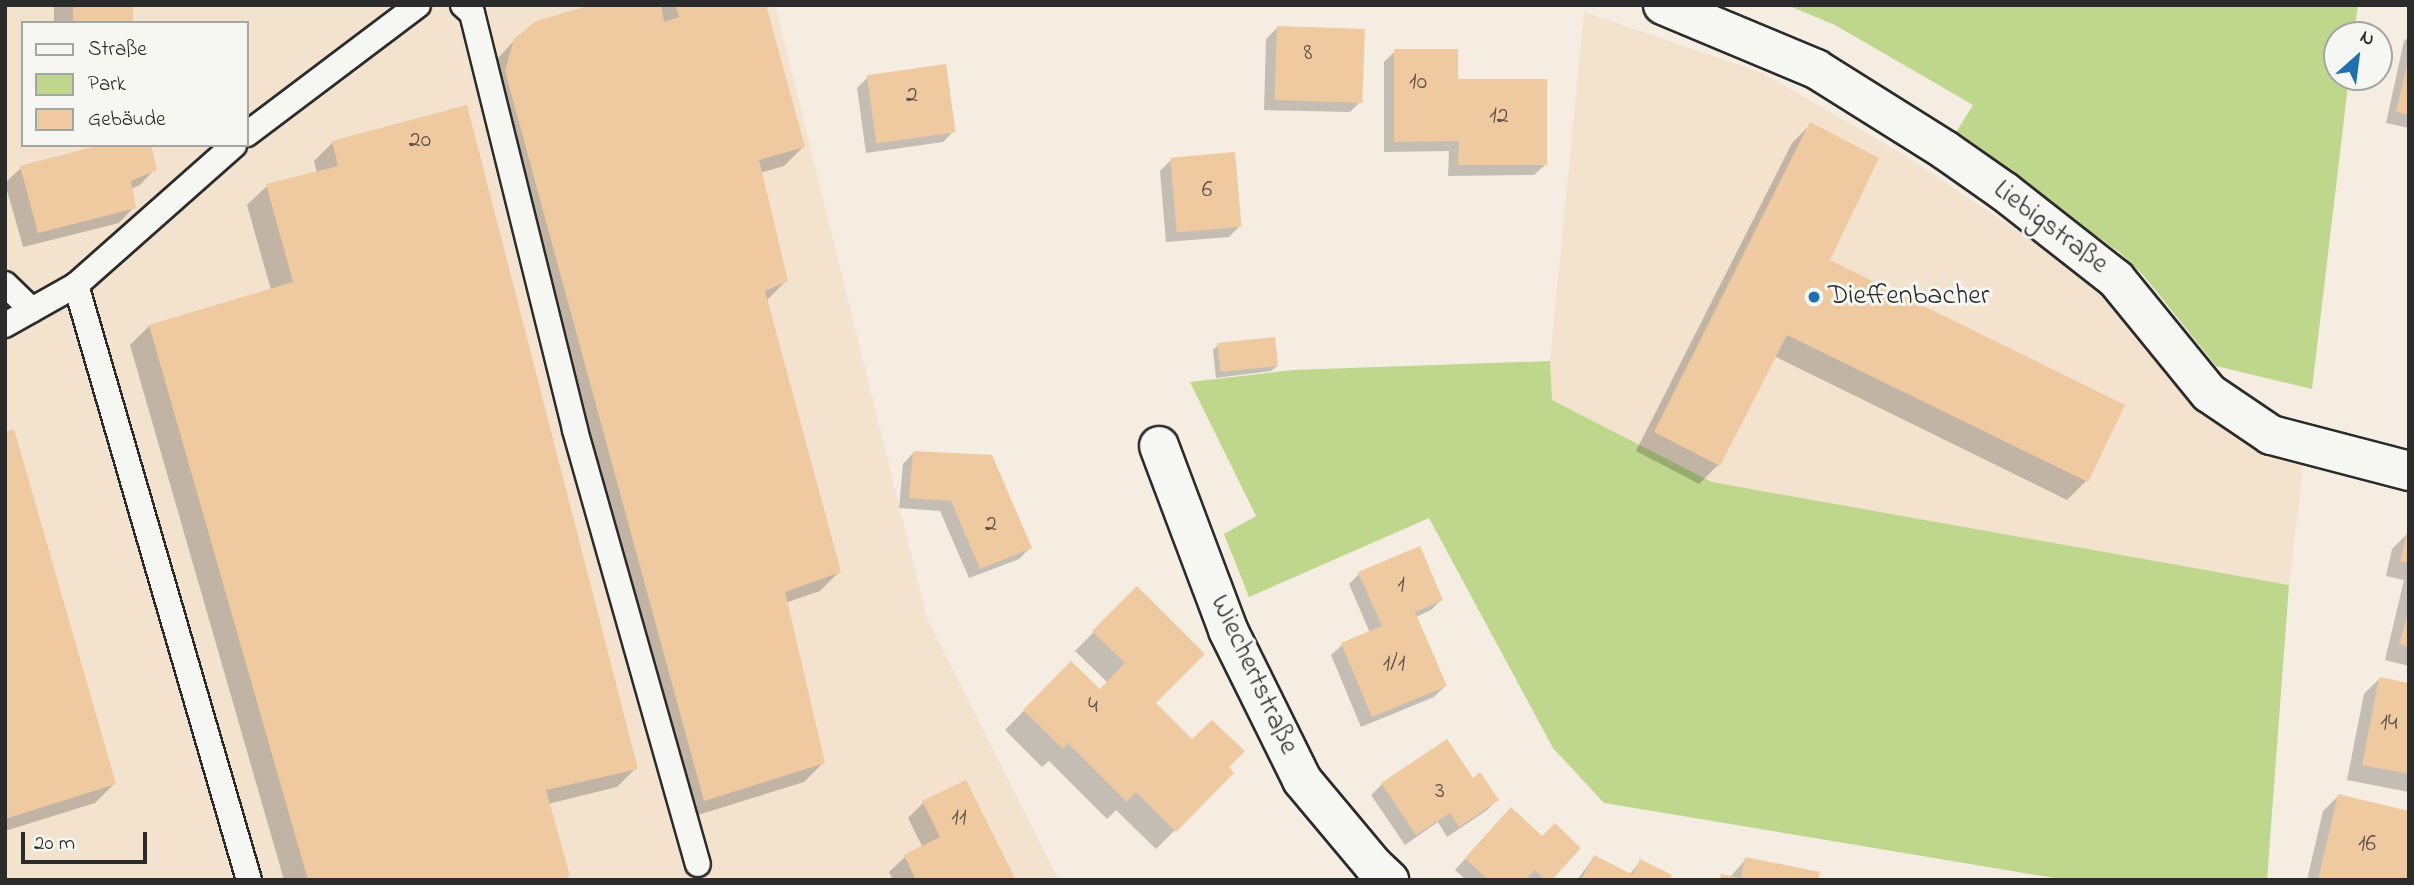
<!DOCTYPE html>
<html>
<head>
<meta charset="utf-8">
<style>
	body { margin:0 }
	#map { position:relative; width:2414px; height:885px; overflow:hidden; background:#f5ede1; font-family:"Indie Flower",sans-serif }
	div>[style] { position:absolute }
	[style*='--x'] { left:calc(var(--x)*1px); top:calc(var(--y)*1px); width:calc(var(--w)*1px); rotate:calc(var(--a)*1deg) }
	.built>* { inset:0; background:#f3e2cd }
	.green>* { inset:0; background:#bfd68d }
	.shadow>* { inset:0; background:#0003; transform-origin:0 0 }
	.building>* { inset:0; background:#efc99f; transform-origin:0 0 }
	.roads { filter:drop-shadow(2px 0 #2b2b2b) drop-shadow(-2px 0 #2b2b2b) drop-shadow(0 2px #2b2b2b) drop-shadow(0 -2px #2b2b2b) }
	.service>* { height:24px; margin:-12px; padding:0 12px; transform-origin:12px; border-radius:12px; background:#f6f6f2 }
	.minor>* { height:38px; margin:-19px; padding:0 19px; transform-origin:19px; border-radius:19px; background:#f6f6f2 }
	.dots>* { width:19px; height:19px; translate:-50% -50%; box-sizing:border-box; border:4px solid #f6f6f2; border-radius:50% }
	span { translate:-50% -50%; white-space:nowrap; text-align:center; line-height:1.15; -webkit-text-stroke:6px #f6f6f2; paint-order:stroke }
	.number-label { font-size:24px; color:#5c5248 }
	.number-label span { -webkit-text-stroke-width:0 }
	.street-label { font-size:28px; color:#2b2b2b }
	.poi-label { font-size:28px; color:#2b2b2b }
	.left { translate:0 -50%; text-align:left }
	.frame { position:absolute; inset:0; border:7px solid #2b2b2b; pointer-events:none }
	.legend { position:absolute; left:21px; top:21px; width:228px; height:126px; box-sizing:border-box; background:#f6f6f2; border:2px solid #a5a5a2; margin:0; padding:9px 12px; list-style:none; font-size:21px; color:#2b2b2b }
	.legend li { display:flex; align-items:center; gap:14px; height:35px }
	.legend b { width:35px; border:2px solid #a5a5a2 }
	.north { position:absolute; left:2323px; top:21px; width:70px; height:70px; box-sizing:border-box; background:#f6f6f2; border:2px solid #a5a5a2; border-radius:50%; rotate:28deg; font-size:19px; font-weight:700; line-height:28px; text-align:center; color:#2b2b2b }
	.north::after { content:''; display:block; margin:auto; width:24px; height:32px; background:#1f6fb2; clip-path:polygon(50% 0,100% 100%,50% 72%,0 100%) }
	.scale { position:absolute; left:21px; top:832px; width:126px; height:32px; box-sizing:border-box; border:4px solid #2b2b2b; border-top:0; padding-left:9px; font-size:21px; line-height:24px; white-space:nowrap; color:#2b2b2b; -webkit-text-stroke:5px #f6f6f2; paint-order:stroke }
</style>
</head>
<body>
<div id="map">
	<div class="built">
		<i style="clip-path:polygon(evenodd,5px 5px,775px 5px,927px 618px,1059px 880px,5px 880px,5px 5px,23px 23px,247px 23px,247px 145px,23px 145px,23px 23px)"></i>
		<i style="clip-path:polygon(1584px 12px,1763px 73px,1906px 156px,2100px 286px,2304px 461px,2289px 585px,1712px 482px,1552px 400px,1550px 361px)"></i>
	</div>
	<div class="green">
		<i style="clip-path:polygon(1787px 5px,2358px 5px,2354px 35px,2337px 35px,2337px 77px,2349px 77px,2312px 389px,2216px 366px,2144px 276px,2119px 252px,1955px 134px,1973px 105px,1835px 25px)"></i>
		<i style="clip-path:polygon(1550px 361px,1552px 400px,1712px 482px,2289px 585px,2267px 880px,2066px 880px,1604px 803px,1553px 748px,1429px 518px,1249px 597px,1224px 534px,1256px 516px,1190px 382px,1293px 370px)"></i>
	</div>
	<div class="shadow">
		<i style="left:54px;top:5px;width:77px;height:18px"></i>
		<i style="clip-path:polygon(597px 5px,764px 5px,803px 147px,784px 166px,760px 173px,786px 281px,766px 301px,839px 572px,820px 591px,785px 603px,823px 763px,804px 782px,685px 819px,487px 91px,496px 60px,515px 40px)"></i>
		<i style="clip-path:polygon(1277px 28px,1361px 101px,1350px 112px,1264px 110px,1266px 39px)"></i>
		<i style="clip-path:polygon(2409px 37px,2409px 128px,2386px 123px,2404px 41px)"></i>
		<i style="clip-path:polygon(1395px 51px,1456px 81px,1545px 165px,1534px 175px,1448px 176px,1449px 151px,1384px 152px,1384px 62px)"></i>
		<i style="clip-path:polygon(868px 77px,954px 131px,943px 142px,866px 153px,857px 88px)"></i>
		<i style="clip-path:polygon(1811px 124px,1828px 261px,2086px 481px,2067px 500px,1774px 356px,1718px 465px,1699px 484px,1636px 451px,1792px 143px)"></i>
		<i style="clip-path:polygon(333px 142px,636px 768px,617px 787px,548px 804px,568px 876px,564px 880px,284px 880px,130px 345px,149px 326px,271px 290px,247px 205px,267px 186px,317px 173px,314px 161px)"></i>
		<i style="clip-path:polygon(91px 145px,149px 145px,155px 169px,140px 185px,131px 189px,134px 207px,119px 223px,23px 247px,5px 183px,21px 168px,92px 149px)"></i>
		<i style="clip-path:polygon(1171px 160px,1240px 226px,1229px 237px,1166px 242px,1160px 171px)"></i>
		<i style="clip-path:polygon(1218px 345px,1277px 366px,1271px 371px,1216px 378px,1213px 350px)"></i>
		<i style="clip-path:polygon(5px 434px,114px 784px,95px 803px,5px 831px)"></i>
		<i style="clip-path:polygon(913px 453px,1030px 548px,1019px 559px,969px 578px,940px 511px,899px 508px,903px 464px)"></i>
		<i style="clip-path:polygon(2408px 533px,2409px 533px,2409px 666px,2385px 660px,2404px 580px,2386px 576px,2392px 549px)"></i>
		<i style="clip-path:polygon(1359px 574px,1441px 600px,1431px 610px,1416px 617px,1445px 686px,1434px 697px,1361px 727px,1331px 655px,1342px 645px,1370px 633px,1349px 584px)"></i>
		<i style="clip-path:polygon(1137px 588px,1154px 703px,1192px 742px,1232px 773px,1156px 849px,1116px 810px,1107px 819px,1049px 761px,1042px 767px,1005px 730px,1071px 663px,1100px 692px,1108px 683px,1075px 651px)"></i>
		<i style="clip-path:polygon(2379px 679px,2409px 685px,2409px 792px,2347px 780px,2364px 694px)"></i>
		<i style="clip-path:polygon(1472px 780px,1497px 800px,1486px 811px,1447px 837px,1438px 822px,1405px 845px,1371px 795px,1382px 784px)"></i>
		<i style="clip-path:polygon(2338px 796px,2409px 880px,2307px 880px,2323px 811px)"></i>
		<i style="clip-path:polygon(923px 803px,1014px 880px,893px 880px,889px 872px,905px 857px,923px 848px,908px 818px)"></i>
		<i style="clip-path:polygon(1501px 820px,1542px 838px,1550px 880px,1466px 880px,1455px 870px)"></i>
		<i style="clip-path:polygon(1594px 857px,1629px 875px,1641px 861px,1667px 880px,1577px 880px)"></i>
		<i style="clip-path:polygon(1746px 859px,1816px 880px,1718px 880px,1722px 876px,1730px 877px)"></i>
	</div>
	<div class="building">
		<i style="left:73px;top:5px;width:60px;height:18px"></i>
		<i style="clip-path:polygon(591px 5px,661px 5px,664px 22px,679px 17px,675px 5px,766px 5px,805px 147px,759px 160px,788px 281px,765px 291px,841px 572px,785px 592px,825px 763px,704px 801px,505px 71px,514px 39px,536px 21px)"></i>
		<i style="left:1277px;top:26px;width:88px;height:74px;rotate:2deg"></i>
		<i style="clip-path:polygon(1394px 49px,1458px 49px,1458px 79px,1547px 79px,1547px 165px,1458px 165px,1459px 141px,1394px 142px)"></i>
		<i style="clip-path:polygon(2408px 60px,2409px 60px,2409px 115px,2396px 112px)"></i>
		<i style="left:946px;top:64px;width:69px;height:80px;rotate:82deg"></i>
		<i style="clip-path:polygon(467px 105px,638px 769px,546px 790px,570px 876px,558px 880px,308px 880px,149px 325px,293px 282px,266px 184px,338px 166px,332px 141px)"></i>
		<i style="clip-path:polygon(1810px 122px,1879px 158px,1830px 260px,2125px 405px,2088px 482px,1787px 335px,1720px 466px,1654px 432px)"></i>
		<i style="clip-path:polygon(100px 145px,151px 145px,157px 170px,131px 181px,136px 208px,38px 233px,20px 166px)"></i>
		<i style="left:1235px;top:152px;width:75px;height:65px;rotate:85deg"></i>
		<i style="left:1275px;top:337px;width:29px;height:58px;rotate:84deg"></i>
		<i style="clip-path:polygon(14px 429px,116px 784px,5px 819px,5px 432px)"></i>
		<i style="clip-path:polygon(913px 451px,992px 455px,1032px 548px,980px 569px,951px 501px,909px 498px)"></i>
		<i style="clip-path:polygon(2408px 528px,2409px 529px,2409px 563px,2400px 561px)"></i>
		<i style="clip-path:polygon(1420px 546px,1443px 600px,1415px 612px,1447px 686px,1372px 717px,1341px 643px,1382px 626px,1358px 572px)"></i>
		<i style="clip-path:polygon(1137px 586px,1205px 654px,1156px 703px,1192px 739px,1212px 720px,1245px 751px,1229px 767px,1234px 773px,1176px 832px,1136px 792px,1127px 802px,1068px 743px,1063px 749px,1023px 710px,1071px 661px,1100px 689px,1125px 663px,1092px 631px)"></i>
		<i style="clip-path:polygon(2409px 609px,2409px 647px,2399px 644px)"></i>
		<i style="clip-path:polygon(2379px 677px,2409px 683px,2409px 774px,2362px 765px)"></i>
		<i style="clip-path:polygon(1447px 739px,1473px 778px,1480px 772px,1499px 800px,1459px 827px,1450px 813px,1416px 835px,1381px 783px)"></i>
		<i style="clip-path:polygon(966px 780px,1016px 880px,916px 880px,904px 855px,940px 837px,922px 801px)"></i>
		<i style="clip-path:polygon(2338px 794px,2409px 811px,2409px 880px,2318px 880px)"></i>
		<i style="clip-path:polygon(1511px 807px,1542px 836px,1555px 823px,1581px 848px,1552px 880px,1545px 880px,1535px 870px,1526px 880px,1488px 880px,1465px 858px)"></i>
		<i style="clip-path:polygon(1594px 855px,1633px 875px,1640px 859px,1672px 875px,1669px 880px,1581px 880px)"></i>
		<i style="clip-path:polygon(1745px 857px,1820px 872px,1818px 880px,1720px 880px,1721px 874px,1741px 878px)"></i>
	</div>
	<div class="roads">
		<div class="service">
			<i style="--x:463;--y:5;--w:12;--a:42"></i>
			<i style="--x:472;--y:13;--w:430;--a:76.1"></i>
			<i style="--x:575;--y:430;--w:451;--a:74.2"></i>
			<i style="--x:247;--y:134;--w:214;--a:-37"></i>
			<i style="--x:5;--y:284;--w:37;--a:44"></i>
			<i style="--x:76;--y:285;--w:620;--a:73.79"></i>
			<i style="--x:5;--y:325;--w:81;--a:-29.4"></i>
			<i style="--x:76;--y:285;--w:211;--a:-41.5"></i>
		</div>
		<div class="minor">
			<i style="--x:1663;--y:5;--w:166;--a:22.7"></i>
			<i style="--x:1816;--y:69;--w:152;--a:32.1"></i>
			<i style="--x:1945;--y:150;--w:73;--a:35"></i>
			<i style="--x:2005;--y:192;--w:141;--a:38.1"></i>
			<i style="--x:2116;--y:279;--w:147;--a:50.8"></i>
			<i style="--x:2209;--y:393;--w:75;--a:34.1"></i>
			<i style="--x:2271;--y:435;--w:143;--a:14.6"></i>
			<i style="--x:1159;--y:446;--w:197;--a:69.4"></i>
			<i style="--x:1228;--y:630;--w:167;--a:63.7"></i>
			<i style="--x:1302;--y:780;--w:112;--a:50.1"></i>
			<i style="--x:1374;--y:866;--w:21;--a:43"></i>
		</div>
	</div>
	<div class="dots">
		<i style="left:1814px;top:297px;background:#1f6fb2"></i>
	</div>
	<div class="number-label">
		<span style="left:1308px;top:54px">8</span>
		<span style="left:1418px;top:83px">10</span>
		<span style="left:912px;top:96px">2</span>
		<span style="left:1499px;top:117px">12</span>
		<span style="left:420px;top:141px">20</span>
		<span style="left:1207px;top:191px">6</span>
		<span style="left:991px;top:525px">2</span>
		<span style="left:1401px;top:586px">1</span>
		<span style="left:1394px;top:665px">1/1</span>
		<span style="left:1093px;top:707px">4</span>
		<span style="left:2389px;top:724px">14</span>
		<span style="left:1440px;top:792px">3</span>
		<span style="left:959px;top:819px">11</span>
		<span style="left:2367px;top:845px">16</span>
	</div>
	<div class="street-label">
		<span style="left:2050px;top:228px;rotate:37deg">Liebigstraße</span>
		<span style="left:1253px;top:675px;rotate:65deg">Wiechertstraße</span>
	</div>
	<div class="poi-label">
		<span class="left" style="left:1828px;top:297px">Dieffenbacher</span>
	</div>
	<div class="frame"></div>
	<ul class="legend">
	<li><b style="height:9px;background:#f6f6f2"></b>Straße</li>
	<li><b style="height:19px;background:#bfd68d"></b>Park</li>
	<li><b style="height:19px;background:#efc99f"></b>Gebäude</li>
	</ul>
	<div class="north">N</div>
	<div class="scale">20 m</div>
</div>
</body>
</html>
